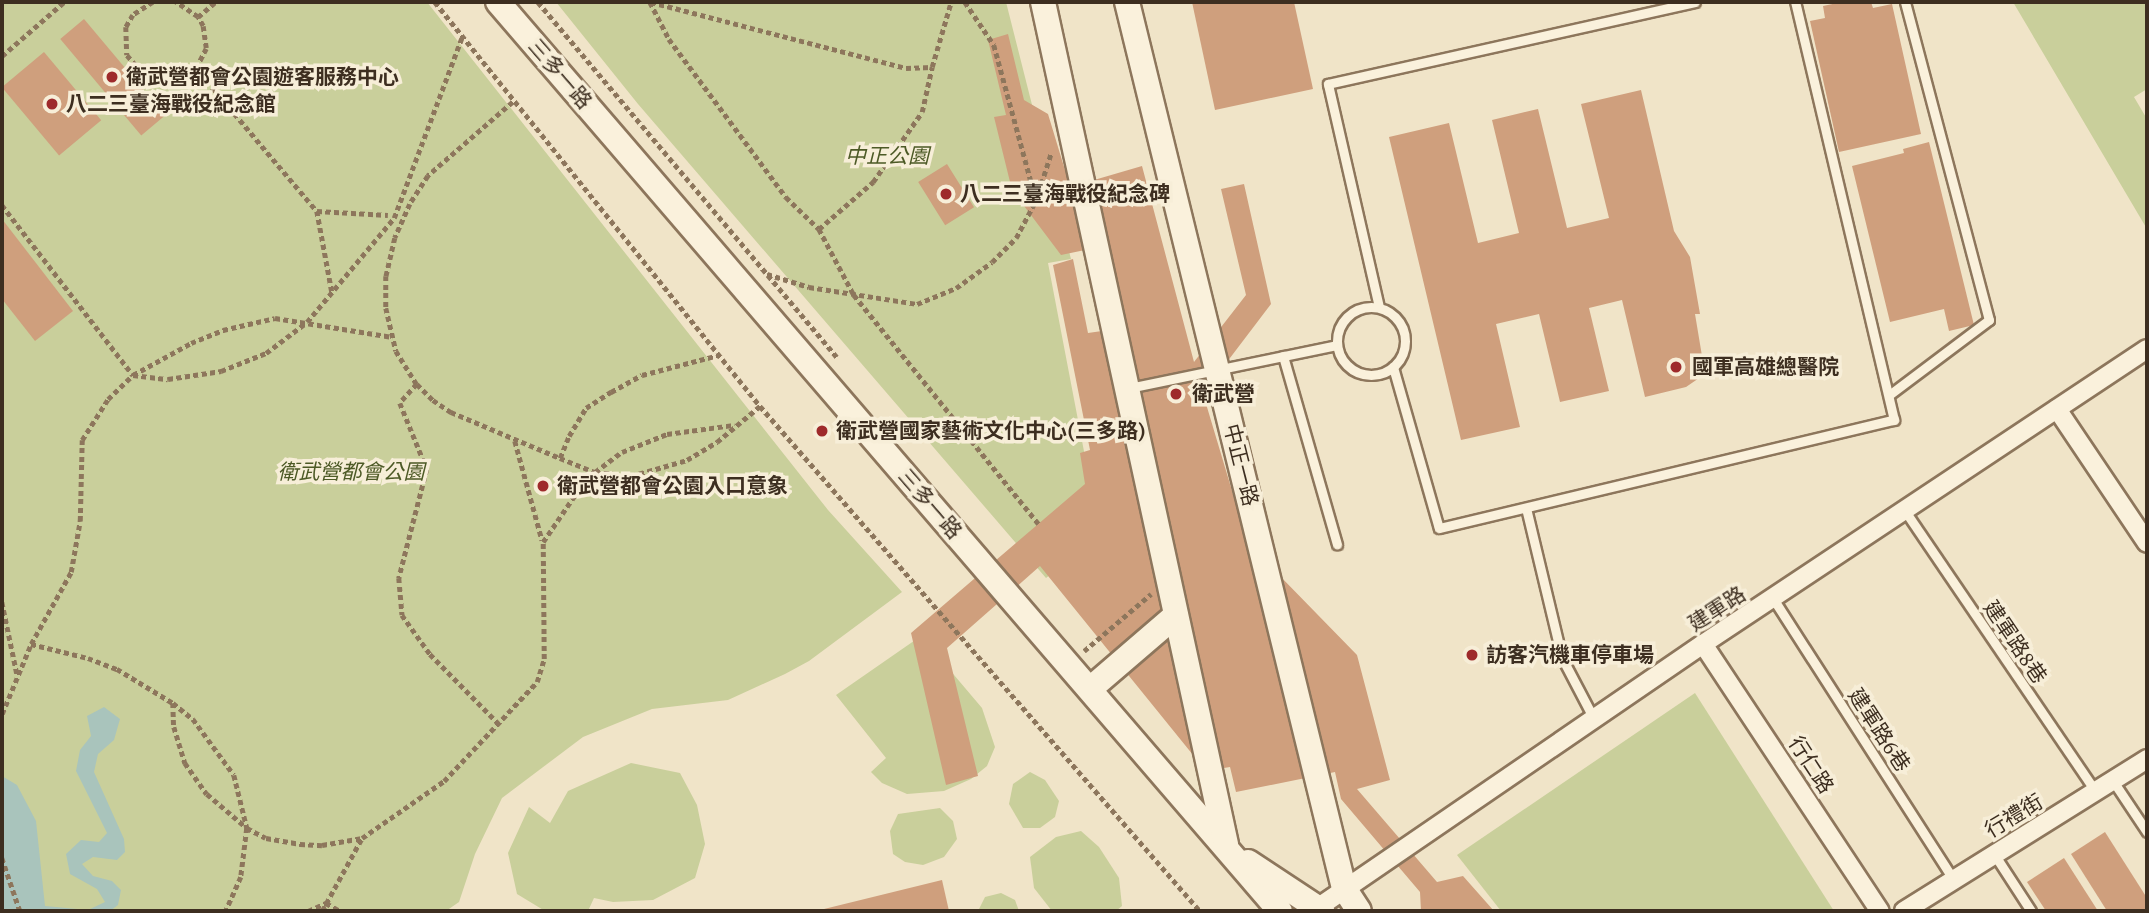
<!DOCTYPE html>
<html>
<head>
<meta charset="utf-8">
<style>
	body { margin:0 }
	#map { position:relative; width:2149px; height:913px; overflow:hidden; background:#f0e4c8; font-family:"Source Serif 4","Noto Sans TC",serif }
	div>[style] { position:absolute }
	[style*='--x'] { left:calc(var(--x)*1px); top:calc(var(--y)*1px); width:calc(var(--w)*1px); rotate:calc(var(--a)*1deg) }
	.green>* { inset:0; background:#c9cf9b }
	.water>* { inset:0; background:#a9c4bc }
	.building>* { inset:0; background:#cf9f7d; transform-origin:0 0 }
	.path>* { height:4.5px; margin-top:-2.25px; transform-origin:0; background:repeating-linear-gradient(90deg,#8d765c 0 5px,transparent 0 8.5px) }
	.roads { filter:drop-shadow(2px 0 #8d765c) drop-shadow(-2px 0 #8d765c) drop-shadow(0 2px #8d765c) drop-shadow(0 -2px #8d765c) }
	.lane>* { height:9px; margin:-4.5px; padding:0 4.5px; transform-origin:4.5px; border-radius:4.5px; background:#faf1dc }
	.lane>.ring { margin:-4.5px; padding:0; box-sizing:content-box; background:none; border:9px solid #faf1dc; border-radius:50% }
	.street>* { height:18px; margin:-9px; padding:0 9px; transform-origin:9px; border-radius:9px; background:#faf1dc }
	.secondary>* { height:24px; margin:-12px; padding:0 12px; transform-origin:12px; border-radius:12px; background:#faf1dc }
	.dots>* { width:19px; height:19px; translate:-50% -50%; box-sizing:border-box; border:4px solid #f7eed8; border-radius:50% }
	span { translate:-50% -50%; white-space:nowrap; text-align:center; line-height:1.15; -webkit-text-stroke:7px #f7eed8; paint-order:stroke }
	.street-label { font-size:21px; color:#3d2e20 }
	.poi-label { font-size:21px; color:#3d2e20; font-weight:700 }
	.left { translate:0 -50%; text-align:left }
	.park-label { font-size:21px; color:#4d5a26; font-style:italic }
	.frame { position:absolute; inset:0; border:4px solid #3d2e20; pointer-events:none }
</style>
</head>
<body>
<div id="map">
	<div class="green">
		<i style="clip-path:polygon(2px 2px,427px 2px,828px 510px,902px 592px,809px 661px,785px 674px,728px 700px,652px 709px,583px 737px,502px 798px,475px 854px,459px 902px,446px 911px,2px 911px)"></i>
		<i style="clip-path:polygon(556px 2px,1006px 2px,1071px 259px,1048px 263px,1091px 488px,1094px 541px,1046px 578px,638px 104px)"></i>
		<i style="clip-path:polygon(2013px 2px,2147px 2px,2147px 89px,2134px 97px,2147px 119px,2147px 229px)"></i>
		<i style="clip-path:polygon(921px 636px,982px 708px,995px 747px,987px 766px,971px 779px,944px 791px,907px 794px,882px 783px,871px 772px,886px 758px,836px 695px)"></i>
		<i style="clip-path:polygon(1695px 693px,1834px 911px,1501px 911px,1457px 855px)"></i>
		<i style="clip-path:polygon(631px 763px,680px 773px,697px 805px,705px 844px,695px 878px,653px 900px,613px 902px,594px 898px,588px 911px,545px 911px,517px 894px,508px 853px,529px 807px,550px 823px,568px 791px)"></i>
		<i style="clip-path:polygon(1030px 772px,1045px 780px,1059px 801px,1055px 817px,1040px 828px,1023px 828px,1009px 804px,1013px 784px)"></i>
		<i style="clip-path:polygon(940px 808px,953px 821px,957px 839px,944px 857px,923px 865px,905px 862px,893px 854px,890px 831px,898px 814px)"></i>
		<i style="clip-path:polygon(1081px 831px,1099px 847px,1119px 878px,1122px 906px,1116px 911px,1052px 911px,1034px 888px,1030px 857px,1056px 837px)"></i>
		<i style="clip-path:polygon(1001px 893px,1015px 900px,1019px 911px,978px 911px,985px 897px)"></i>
	</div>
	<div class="water">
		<i style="clip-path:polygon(104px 707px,120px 719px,114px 740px,98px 754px,94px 772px,124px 839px,125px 852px,117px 860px,93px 857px,82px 864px,93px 876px,112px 881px,121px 890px,118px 905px,110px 911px,2px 911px,2px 776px,17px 785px,36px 821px,45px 906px,88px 910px,105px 902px,97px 889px,70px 874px,66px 854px,81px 840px,99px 842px,107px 833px,76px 771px,80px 750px,91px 736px,87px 716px)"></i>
	</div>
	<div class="building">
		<i style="clip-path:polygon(1192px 2px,1294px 2px,1313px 89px,1215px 110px)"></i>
		<i style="clip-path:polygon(1842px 2px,1871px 2px,1873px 8px,1892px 4px,1921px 134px,1839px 152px,1810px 21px,1825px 18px,1823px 6px)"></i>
		<i style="left:84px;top:19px;width:126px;height:31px;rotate:50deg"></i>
		<i style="clip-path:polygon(1008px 34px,1024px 100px,1048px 114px,1068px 180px,1077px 185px,1142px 166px,1194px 362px,1246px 295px,1221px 189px,1244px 184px,1271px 304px,1211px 383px,1201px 387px,1250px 551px,1277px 573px,1357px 655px,1390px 780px,1357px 789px,1437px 882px,1463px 876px,1494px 911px,1421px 911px,1420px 892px,1341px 799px,1335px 772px,1236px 792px,1230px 767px,1206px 771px,1040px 566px,947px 648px,978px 776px,946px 785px,911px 633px,1085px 484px,1080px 453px,1090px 450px,1053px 265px,1073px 259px,1088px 333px,1102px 331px,1085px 250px,1061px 255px,1012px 190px,994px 117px,1006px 115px,988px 40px)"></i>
		<i style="left:44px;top:52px;width:89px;height:55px;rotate:50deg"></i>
		<i style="clip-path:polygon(1641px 90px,1674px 231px,1690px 257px,1700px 314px,1695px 314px,1705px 374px,1686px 387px,1645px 397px,1622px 300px,1589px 308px,1609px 391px,1560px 402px,1539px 314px,1496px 324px,1520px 427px,1461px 440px,1389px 137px,1449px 123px,1478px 243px,1519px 233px,1492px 120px,1538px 109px,1567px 228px,1609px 218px,1581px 104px)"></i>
		<i style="clip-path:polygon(1929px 142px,1974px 325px,1949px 331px,1944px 309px,1890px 322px,1852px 166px,1904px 153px,1903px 149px)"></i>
		<i style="left:947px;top:164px;width:51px;height:34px;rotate:58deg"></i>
		<i style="clip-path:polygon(2px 219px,73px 311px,35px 341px,2px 299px)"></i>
		<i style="clip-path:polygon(2105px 832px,2147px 898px,2147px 911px,2107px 911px,2071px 854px)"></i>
		<i style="clip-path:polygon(2064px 858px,2098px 911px,2046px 911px,2027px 882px)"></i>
		<i style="clip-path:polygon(942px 880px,949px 911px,820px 911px,820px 910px)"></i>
	</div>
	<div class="path">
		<i style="--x:153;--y:2;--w:24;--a:147"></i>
		<i style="--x:133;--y:15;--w:14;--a:120"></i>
		<i style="--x:126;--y:27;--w:28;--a:88"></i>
		<i style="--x:127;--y:55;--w:28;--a:49"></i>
		<i style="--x:145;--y:76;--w:27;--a:10"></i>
		<i style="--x:172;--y:81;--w:14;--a:-17"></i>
		<i style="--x:185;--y:77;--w:14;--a:-39"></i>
		<i style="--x:196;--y:68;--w:22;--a:-63"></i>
		<i style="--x:206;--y:48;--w:22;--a:-98"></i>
		<i style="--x:203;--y:26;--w:10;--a:-119"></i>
		<i style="--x:198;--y:17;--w:27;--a:-146"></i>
		<i style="--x:435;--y:2;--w:518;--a:51.18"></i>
		<i style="--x:760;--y:406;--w:670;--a:48.93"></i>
		<i style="--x:538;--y:2;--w:464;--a:49.9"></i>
		<i style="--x:650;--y:2;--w:42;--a:62.8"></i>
		<i style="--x:669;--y:39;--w:197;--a:53.5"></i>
		<i style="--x:786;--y:197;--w:46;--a:44.1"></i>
		<i style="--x:819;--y:229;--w:72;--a:-41"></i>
		<i style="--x:873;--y:182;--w:85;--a:-55"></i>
		<i style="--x:922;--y:112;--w:46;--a:-77.5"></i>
		<i style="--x:932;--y:67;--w:68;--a:-73.7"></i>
		<i style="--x:651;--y:2;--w:263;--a:14.5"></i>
		<i style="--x:906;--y:68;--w:26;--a:-2"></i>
		<i style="--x:965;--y:2;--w:52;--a:56"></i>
		<i style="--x:994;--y:45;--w:161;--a:74.8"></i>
		<i style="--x:1036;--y:200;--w:49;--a:-72.3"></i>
		<i style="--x:198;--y:17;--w:23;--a:-41"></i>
		<i style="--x:2;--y:56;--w:82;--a:-41.1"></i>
		<i style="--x:196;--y:68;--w:187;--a:49.8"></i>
		<i style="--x:317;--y:211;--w:82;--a:79.5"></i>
		<i style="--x:513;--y:102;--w:113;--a:139"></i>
		<i style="--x:428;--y:176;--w:33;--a:123"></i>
		<i style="--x:410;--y:204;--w:37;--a:114"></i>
		<i style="--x:395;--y:238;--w:39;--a:103"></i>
		<i style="--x:386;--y:276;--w:32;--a:90"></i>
		<i style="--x:386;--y:308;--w:44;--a:76.9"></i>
		<i style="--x:396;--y:351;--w:39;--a:58"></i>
		<i style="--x:417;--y:384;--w:23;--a:45"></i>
		<i style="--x:433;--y:400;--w:22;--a:34"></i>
		<i style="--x:451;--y:412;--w:118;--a:22.9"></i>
		<i style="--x:560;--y:458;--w:24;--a:-68"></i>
		<i style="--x:569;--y:436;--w:33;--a:-59"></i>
		<i style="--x:586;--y:408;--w:30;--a:-33"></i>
		<i style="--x:611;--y:392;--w:35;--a:-29"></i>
		<i style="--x:642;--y:375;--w:80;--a:-14.6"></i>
		<i style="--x:2;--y:205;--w:215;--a:52.4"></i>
		<i style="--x:133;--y:375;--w:66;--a:-28.9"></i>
		<i style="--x:191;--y:343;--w:35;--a:-22"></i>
		<i style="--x:223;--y:330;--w:53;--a:-13"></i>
		<i style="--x:275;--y:318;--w:119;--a:9.2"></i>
		<i style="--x:317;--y:211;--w:71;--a:3.2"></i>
		<i style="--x:819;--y:229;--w:75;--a:62.1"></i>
		<i style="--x:854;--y:295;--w:294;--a:51.1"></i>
		<i style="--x:767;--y:274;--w:44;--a:17.2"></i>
		<i style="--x:809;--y:287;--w:109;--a:8.9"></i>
		<i style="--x:917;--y:304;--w:42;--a:-22.3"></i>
		<i style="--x:956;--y:288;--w:44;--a:-35.8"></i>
		<i style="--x:992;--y:262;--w:34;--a:-45"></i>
		<i style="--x:1016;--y:238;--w:43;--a:-62.2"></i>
		<i style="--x:417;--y:384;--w:25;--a:132"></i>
		<i style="--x:400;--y:403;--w:71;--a:67.8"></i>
		<i style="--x:427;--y:469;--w:113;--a:104.4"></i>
		<i style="--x:399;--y:578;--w:37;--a:85"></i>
		<i style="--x:402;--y:615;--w:48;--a:54.3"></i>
		<i style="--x:430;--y:654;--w:98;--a:45.4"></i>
		<i style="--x:515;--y:441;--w:103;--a:74.7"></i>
		<i style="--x:560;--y:458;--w:38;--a:22"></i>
		<i style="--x:595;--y:472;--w:34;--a:-37"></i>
		<i style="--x:622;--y:452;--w:48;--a:-21.8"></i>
		<i style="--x:667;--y:434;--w:68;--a:-7.7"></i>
		<i style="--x:2;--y:602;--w:74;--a:78.2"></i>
		<i style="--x:31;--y:644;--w:59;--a:13.8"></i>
		<i style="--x:88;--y:658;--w:31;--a:21"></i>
		<i style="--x:117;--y:669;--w:66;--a:31.3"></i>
		<i style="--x:173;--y:703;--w:26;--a:39"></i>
		<i style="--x:193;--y:719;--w:69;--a:53.8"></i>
		<i style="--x:234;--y:775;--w:55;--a:76.2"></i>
		<i style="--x:247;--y:828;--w:21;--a:28"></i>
		<i style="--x:266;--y:838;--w:35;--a:10"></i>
		<i style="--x:300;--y:844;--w:22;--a:3"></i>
		<i style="--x:322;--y:845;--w:41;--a:-9.9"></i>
		<i style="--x:1084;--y:651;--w:88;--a:-40.4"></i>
		<i style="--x:173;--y:703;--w:24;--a:88"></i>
		<i style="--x:174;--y:727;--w:38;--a:73"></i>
		<i style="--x:185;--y:763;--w:38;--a:55"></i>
		<i style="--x:207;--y:794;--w:52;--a:40.4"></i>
		<i style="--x:247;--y:828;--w:49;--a:97"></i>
		<i style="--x:241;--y:877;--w:37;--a:114"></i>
		<i style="--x:2;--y:714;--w:76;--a:-67.5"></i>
		<i style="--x:31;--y:644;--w:82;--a:-60.9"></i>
		<i style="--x:71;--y:572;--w:52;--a:-80"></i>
		<i style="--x:80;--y:521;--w:81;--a:-88.6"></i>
		<i style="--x:82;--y:440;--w:49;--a:-57.6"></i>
		<i style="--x:108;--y:399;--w:35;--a:-44"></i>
		<i style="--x:133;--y:375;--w:35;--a:7"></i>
		<i style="--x:168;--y:379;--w:54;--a:-8.6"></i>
		<i style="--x:221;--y:371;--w:48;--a:-21.8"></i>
		<i style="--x:266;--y:353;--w:51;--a:-37.1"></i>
		<i style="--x:307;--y:322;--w:136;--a:-50.1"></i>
		<i style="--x:394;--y:218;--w:193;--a:-69.4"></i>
		<i style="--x:2;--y:858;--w:56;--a:71.2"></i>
		<i style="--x:308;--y:911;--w:20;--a:-24"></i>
		<i style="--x:326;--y:903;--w:16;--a:30"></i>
		<i style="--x:322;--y:911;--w:83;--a:-61.3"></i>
		<i style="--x:362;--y:838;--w:100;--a:-34.8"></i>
		<i style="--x:444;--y:781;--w:136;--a:-46.8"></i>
		<i style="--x:537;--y:682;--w:24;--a:-73"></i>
		<i style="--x:544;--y:659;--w:117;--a:-90.5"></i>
		<i style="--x:543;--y:542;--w:60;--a:-55.8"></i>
		<i style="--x:577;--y:492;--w:27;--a:-48"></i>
		<i style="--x:595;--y:472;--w:36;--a:6"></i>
		<i style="--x:631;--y:476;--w:58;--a:-15.9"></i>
		<i style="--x:687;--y:460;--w:35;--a:-31"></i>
		<i style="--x:717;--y:442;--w:56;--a:-39.9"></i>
	</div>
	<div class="roads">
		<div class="lane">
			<i class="ring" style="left:1337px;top:307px;width:59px;height:59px"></i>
			<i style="--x:1379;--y:307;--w:229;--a:-102.9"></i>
			<i style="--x:1328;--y:84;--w:376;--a:-12.6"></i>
			<i style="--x:1283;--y:356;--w:196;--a:74"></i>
			<i style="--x:1393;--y:367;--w:167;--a:74.1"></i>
			<i style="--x:1439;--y:528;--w:468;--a:-13.4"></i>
			<i style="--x:1894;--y:420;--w:430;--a:-103.3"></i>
			<i style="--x:1129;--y:388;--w:211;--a:-11.7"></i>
			<i style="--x:1889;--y:395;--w:125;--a:-36.9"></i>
			<i style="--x:1989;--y:320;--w:329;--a:-104.8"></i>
			<i style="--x:1526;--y:508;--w:154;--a:76.5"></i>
			<i style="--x:1562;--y:658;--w:69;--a:62.3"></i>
			<i style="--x:1905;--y:511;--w:340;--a:55.8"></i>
			<i style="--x:1774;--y:600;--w:333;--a:57.3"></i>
			<i style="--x:2113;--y:781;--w:61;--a:56.3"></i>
			<i style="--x:1994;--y:854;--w:68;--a:57"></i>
		</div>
		<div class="street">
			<i style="--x:2057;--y:409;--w:161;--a:56.1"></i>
			<i style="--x:1703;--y:644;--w:320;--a:56.5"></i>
			<i style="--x:1313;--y:911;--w:473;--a:-34.4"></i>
			<i style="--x:1703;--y:644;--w:533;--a:-33.6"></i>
			<i style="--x:1904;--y:911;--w:287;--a:-32"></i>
		</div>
		<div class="secondary">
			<i style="--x:498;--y:2;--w:1199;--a:49.3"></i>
			<i style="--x:1043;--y:2;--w:862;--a:77.74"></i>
			<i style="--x:1127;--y:2;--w:912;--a:76.24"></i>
			<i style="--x:1344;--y:888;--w:27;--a:57"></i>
			<i style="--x:1090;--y:689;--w:113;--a:-40.7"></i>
			<i style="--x:1248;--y:862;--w:89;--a:33.5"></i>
		</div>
	</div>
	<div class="dots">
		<i style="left:112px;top:77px;background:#9e2a2b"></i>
		<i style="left:52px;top:104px;background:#9e2a2b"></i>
		<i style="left:946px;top:194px;background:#9e2a2b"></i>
		<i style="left:1676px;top:367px;background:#9e2a2b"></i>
		<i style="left:1176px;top:394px;background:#9e2a2b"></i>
		<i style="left:822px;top:431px;background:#9e2a2b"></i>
		<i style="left:543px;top:486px;background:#9e2a2b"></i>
		<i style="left:1472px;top:655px;background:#9e2a2b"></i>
	</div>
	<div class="street-label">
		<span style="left:560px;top:74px;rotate:49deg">三多一路</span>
		<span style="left:1241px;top:465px;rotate:76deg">中正一路</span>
		<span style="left:930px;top:504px;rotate:49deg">三多一路</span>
		<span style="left:1717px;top:609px;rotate:-33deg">建軍路</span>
		<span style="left:2015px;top:642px;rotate:56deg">建軍路8巷</span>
		<span style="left:1879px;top:730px;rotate:57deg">建軍路6巷</span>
		<span style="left:1811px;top:765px;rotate:57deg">行仁路</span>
		<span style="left:2014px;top:816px;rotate:-31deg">行禮街</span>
	</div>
	<div class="poi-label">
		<span class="left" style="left:126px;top:77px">衛武營都會公園遊客服務中心</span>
		<span class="left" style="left:66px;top:104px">八二三臺海戰役紀念館</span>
		<span class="left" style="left:960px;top:194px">八二三臺海戰役紀念碑</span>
		<span class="left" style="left:1692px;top:367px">國軍高雄總醫院</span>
		<span class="left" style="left:1192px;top:394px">衛武營</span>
		<span class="left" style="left:836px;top:431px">衛武營國家藝術文化中心(三多路)</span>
		<span class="left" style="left:557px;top:486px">衛武營都會公園入口意象</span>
		<span class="left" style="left:1486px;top:655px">訪客汽機車停車場</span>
	</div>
	<div class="park-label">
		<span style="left:887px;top:156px">中正公園</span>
		<span style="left:351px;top:472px">衛武營都會公園</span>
	</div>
	<div class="frame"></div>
</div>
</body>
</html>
